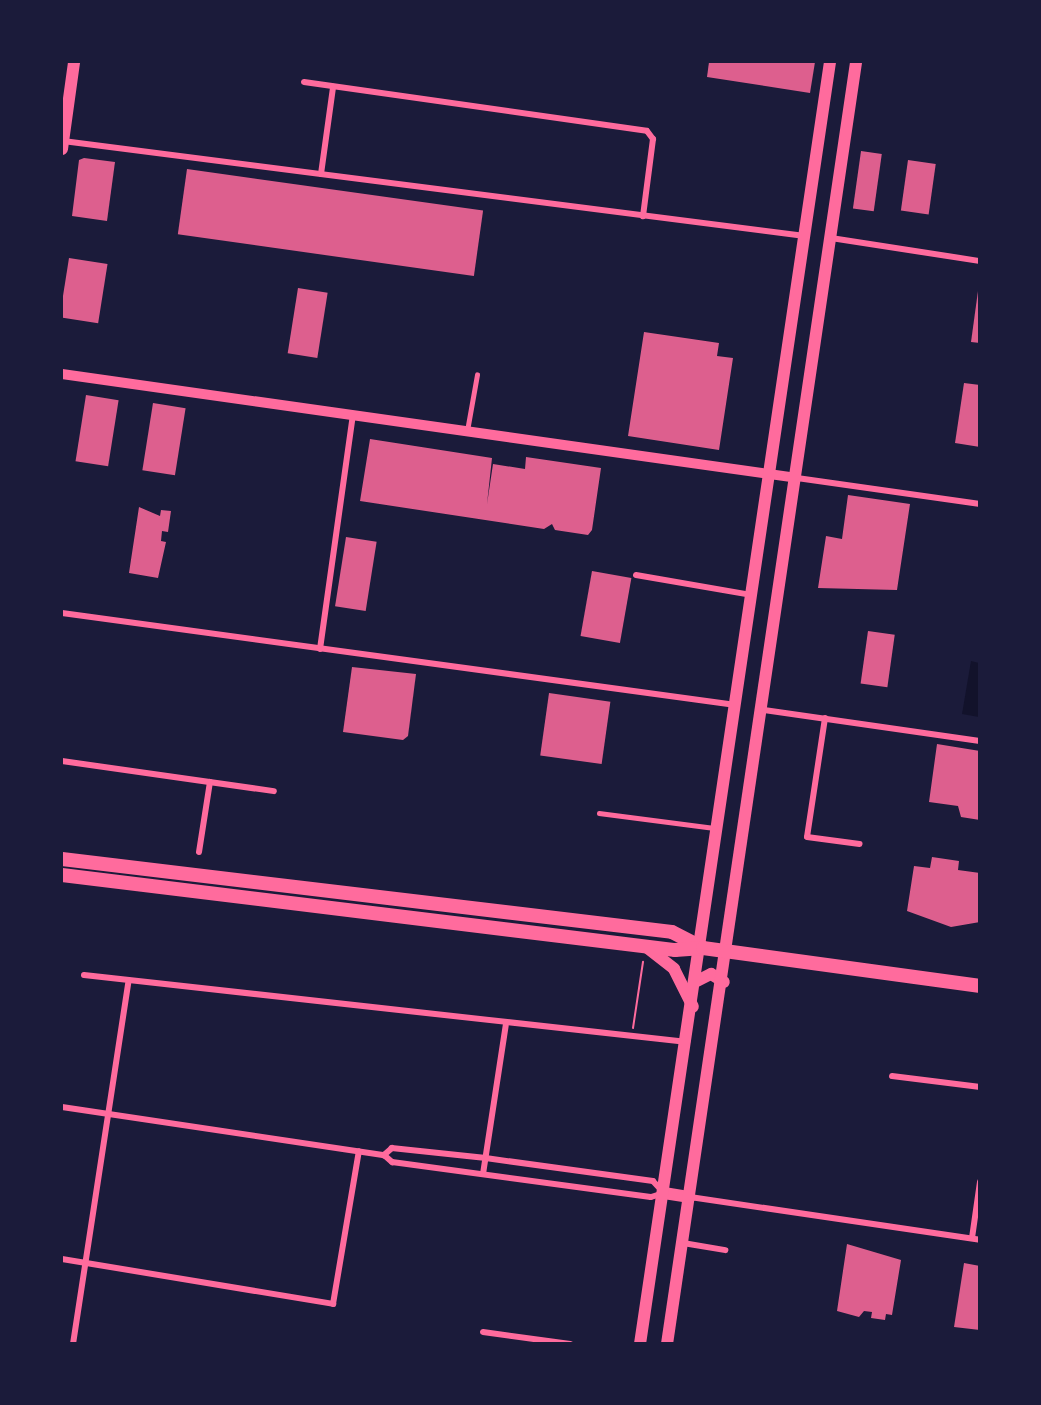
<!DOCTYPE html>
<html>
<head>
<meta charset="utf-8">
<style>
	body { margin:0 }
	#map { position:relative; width:1041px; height:1405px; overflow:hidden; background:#1b1b3a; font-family:"DejaVu Sans",sans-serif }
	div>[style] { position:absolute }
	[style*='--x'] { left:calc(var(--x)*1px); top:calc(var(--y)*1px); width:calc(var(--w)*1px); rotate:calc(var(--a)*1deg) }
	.water>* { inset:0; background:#12122b }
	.building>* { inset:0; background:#dd5f8e; transform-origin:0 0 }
	.path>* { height:2px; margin:-1px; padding:0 1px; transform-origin:1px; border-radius:1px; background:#ff6b9d }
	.service>* { height:4.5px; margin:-2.25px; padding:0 2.25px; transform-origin:2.25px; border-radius:2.25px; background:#ff6b9d }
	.minor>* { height:6px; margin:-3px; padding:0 3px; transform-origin:3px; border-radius:3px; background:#ff6b9d }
	.tertiary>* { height:10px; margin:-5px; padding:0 5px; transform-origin:5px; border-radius:5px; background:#ff6b9d }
	.secondary>* { height:12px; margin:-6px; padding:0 6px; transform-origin:6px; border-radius:6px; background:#ff6b9d }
	.primary>* { height:14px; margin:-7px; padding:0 7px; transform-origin:7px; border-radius:7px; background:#ff6b9d }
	span { translate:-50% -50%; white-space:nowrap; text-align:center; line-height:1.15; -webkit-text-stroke:6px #1b1b3a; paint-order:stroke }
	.frame { position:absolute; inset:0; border:63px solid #1b1b3a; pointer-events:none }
</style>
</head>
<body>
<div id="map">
	<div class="water">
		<i style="clip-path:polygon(971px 661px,979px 663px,979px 717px,962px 714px)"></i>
	</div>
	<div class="building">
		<i style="clip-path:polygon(709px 62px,815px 62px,810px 93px,707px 77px)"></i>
		<i style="left:861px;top:151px;width:21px;height:58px;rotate:8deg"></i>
		<i style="clip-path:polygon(84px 158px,115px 162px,107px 221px,72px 216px,79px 160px)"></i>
		<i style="left:908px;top:160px;width:28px;height:51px;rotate:8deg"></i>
		<i style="left:187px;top:169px;width:299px;height:66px;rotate:8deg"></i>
		<i style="left:69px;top:258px;width:39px;height:60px;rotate:9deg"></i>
		<i style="left:298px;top:288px;width:30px;height:66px;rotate:9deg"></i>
		<i style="clip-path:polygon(978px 291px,980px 291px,980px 343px,971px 342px)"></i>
		<i style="clip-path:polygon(644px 332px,719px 343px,717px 356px,733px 358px,719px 450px,628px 436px)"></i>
		<i style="clip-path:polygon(964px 383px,980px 385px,980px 447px,955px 443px)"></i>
		<i style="left:86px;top:395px;width:33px;height:67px;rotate:9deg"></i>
		<i style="left:153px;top:403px;width:33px;height:68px;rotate:9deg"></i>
		<i style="clip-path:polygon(370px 439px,492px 458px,487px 504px,493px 464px,525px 469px,526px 457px,601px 468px,592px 530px,588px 535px,555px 530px,552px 524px,544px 529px,360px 501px)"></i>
		<i style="clip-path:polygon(848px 495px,910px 504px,897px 590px,818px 588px,826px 536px,842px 539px)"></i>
		<i style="clip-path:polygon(139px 507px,160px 516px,161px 510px,171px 511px,168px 532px,162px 531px,161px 541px,166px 542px,158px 578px,129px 573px)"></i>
		<i style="left:346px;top:537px;width:31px;height:70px;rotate:9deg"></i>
		<i style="left:592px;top:571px;width:40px;height:66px;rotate:10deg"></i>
		<i style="left:868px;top:631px;width:27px;height:53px;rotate:8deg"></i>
		<i style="clip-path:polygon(352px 667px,416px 674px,408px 736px,403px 740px,343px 732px)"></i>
		<i style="left:549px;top:693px;width:62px;height:63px;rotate:8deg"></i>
		<i style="clip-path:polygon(937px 744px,980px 751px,980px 820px,961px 817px,958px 806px,929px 802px)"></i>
		<i style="clip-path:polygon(932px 857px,959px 861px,958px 870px,980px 873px,980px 922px,951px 927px,907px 911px,914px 866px,930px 868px)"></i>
		<i style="clip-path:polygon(847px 1244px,901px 1260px,892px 1315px,886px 1314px,885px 1320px,871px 1318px,872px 1312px,864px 1311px,859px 1317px,837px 1311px)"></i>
		<i style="clip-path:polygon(964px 1263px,980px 1266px,980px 1330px,954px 1327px)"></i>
	</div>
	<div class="path">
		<i style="--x:633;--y:1028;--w:67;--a:-81.4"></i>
	</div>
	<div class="service">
		<i style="--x:467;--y:431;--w:57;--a:-79.9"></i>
		<i style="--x:599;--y:813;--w:116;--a:7.4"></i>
	</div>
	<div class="minor">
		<i style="--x:304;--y:82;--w:346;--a:8.1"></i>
		<i style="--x:647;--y:131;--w:10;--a:53"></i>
		<i style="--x:653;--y:139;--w:78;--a:97.4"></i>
		<i style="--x:63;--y:141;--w:748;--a:7.3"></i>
		<i style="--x:321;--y:174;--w:88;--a:-82.1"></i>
		<i style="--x:831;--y:238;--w:151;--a:8.8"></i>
		<i style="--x:797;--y:478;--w:185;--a:8.1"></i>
		<i style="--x:636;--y:575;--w:118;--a:9.8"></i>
		<i style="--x:62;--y:613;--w:680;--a:7.77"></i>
		<i style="--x:320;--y:649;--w:236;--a:-82"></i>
		<i style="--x:764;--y:710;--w:218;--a:8.2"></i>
		<i style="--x:825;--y:718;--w:120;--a:98.6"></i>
		<i style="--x:807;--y:837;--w:53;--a:7.5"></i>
		<i style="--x:62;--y:761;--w:214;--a:8.1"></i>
		<i style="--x:199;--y:852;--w:71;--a:-81.1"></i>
		<i style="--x:84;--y:975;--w:607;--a:6.34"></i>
		<i style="--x:892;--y:1076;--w:89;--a:7.1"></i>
		<i style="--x:62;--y:1107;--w:326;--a:8.5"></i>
		<i style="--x:384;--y:1155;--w:11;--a:41"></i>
		<i style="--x:392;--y:1162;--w:261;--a:7.7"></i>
		<i style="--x:651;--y:1197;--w:14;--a:-17"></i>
		<i style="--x:664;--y:1193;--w:16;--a:-133"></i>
		<i style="--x:653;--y:1181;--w:169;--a:-172.2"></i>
		<i style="--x:486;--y:1158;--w:95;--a:-173.9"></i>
		<i style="--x:392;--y:1148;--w:11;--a:139"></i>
		<i style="--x:483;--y:1174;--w:153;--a:-81.3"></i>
		<i style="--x:690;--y:1197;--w:293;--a:8.4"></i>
		<i style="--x:972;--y:1238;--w:57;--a:-81.9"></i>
		<i style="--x:683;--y:1243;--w:43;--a:9.5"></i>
		<i style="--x:62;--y:1259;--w:275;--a:9.4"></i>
		<i style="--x:333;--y:1304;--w:155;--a:-80.4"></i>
		<i style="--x:483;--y:1332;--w:88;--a:7.9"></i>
		<i style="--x:73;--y:1344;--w:368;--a:-81.3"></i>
	</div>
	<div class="tertiary">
		<i style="--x:62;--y:374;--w:742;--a:8.05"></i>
	</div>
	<div class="secondary">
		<i style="--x:62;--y:149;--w:88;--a:-82.1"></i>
		<i style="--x:645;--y:946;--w:37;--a:38"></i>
		<i style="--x:674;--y:969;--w:42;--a:63.4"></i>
		<i style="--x:697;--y:981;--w:16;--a:-27"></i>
		<i style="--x:711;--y:974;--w:15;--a:32"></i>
		<i style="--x:664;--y:1193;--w:26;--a:9"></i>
		<i style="--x:640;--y:1344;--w:1296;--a:-81.57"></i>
		<i style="--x:667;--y:1344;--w:1296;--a:-81.61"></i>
	</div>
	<div class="primary">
		<i style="--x:62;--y:859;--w:614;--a:6.82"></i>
		<i style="--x:672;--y:932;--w:35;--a:27"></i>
		<i style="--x:62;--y:875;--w:618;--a:6.98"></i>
		<i style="--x:675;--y:950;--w:28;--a:-4"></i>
		<i style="--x:703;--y:948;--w:280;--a:7.8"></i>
	</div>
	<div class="frame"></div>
</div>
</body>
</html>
